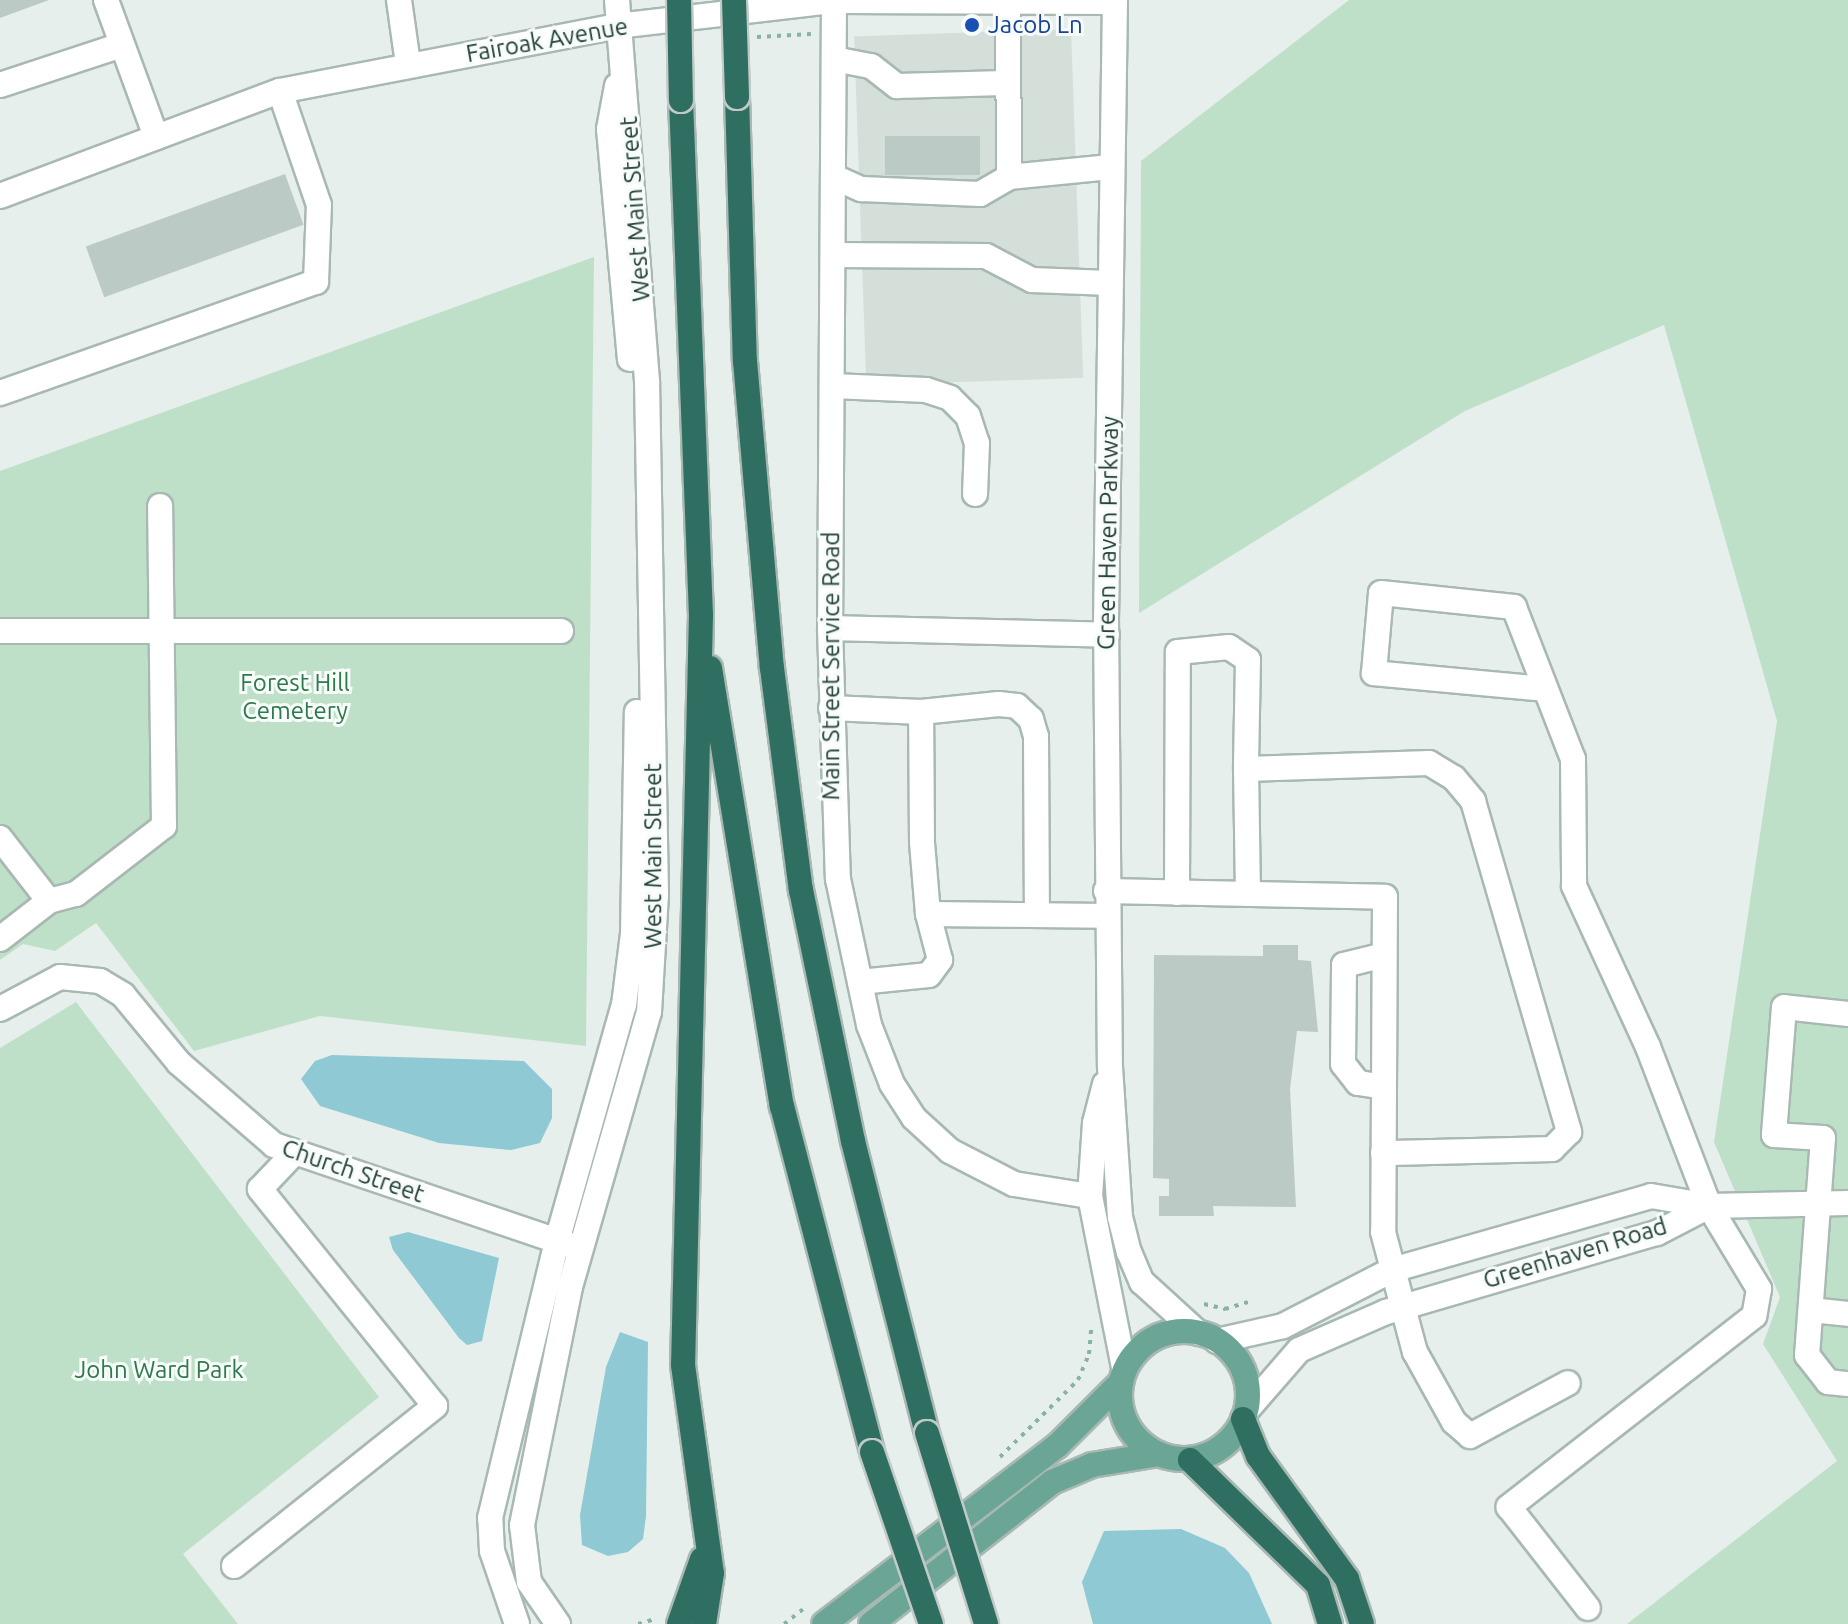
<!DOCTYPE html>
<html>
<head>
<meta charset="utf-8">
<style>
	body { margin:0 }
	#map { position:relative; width:1848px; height:1624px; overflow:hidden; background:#e6efeb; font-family:Ubuntu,sans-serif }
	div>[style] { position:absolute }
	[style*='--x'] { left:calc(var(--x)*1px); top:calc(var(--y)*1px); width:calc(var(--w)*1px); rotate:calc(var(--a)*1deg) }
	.built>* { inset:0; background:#d4dfda; transform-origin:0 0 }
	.green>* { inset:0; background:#bfe0c8 }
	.water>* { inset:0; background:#8ec9d4 }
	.building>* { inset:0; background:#bbcac4; transform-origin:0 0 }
	.path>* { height:4px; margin-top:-2px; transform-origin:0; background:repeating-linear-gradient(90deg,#86b3a5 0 4px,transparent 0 10px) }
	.roads { filter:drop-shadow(2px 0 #a8b8b2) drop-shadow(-2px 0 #a8b8b2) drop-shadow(0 2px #a8b8b2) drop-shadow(0 -2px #a8b8b2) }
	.minor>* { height:24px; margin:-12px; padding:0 12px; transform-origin:12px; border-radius:12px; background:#fff }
	.major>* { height:24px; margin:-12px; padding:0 12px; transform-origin:12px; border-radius:12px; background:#6aa596 }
	.major>.ring { margin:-12px; padding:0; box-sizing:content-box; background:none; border:24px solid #6aa596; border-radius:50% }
	.highway>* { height:24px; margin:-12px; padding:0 12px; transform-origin:12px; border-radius:12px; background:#2f6f62 }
	.bridges { filter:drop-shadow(2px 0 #c2cac8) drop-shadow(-2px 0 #c2cac8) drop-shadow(0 2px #c2cac8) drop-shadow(0 -2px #c2cac8) }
	.highway-bridge>* { height:24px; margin:-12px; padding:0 12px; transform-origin:12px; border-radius:12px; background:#2f6f62 }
	.dots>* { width:22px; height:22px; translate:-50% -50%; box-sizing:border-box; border:4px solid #f7fbf9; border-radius:50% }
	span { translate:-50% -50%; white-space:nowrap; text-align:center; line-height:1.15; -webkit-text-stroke:6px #f7fbf9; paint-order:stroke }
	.transit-label { font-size:24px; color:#164399 }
	.left { translate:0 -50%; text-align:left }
	.street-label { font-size:24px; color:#24423a }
	.park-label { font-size:24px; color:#2d7a4b }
</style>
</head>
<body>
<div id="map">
	<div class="built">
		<i style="left:1071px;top:29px;width:349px;height:217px;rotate:88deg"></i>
	</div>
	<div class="green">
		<i style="clip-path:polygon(1349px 0,1848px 0,1848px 1624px,1627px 1624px,1837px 1461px,1763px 1344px,1780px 1297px,1714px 1142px,1777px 721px,1664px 325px,1465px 411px,1139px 613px,1141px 161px)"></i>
		<i style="clip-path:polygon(594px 257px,586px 1046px,320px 1016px,194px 1051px,96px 923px,55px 951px,23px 944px,0 960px,0 471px)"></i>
		<i style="clip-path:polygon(76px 1002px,379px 1397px,183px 1554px,238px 1624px,0 1624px,0 1048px)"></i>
	</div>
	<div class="water">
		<i style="clip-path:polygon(332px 1055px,524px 1061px,552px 1089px,552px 1118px,540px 1143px,511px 1150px,439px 1143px,320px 1106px,301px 1079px,315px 1061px)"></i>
		<i style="clip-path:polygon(408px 1232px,499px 1258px,482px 1341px,467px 1345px,459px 1338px,393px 1250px,389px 1237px)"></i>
		<i style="clip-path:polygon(620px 1332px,648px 1342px,646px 1516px,643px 1539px,628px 1552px,608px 1556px,582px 1545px,580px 1515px,606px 1367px)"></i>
		<i style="clip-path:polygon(1181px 1529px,1225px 1548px,1249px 1573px,1272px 1624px,1093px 1624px,1082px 1582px,1104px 1531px)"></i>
	</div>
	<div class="building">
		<i style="clip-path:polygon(0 0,49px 0,0 18px)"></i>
		<i style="left:980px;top:136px;width:39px;height:95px;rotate:90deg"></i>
		<i style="left:285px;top:174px;width:54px;height:212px;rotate:70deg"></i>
		<i style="clip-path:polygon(1263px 945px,1298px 945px,1298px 960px,1311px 961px,1318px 1032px,1297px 1031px,1290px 1089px,1296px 1207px,1213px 1206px,1214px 1216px,1159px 1216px,1159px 1196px,1169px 1196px,1169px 1179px,1153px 1178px,1154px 955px,1263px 956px)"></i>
	</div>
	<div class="path">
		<i style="--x:757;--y:37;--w:54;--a:-3.2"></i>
		<i style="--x:1204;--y:1304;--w:22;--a:13"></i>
		<i style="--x:1225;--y:1309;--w:28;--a:-17"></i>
		<i style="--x:1000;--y:1457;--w:110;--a:-44.6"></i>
		<i style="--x:1078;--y:1380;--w:28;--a:-67"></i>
		<i style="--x:1089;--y:1354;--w:25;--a:-85"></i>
		<i style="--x:638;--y:1624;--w:19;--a:-16"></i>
		<i style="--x:784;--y:1624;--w:24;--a:-38"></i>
	</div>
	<div class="roads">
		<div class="minor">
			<i style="--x:106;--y:0;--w:146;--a:69.9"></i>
			<i style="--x:399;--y:0;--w:65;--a:82"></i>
			<i style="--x:834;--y:0;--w:628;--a:90.36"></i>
			<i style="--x:830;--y:628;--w:251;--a:88.2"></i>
			<i style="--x:838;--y:879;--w:149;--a:78"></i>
			<i style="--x:869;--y:1025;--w:63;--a:68.7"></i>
			<i style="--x:892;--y:1084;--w:40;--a:57.1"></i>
			<i style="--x:914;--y:1118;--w:49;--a:42.5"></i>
			<i style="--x:950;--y:1151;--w:72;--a:27.3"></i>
			<i style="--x:1014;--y:1184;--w:77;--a:9"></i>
			<i style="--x:1115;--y:0;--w:618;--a:90.83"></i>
			<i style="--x:1106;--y:618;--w:449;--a:89.5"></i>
			<i style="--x:1110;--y:1067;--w:150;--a:86.2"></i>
			<i style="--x:1120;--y:1217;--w:36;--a:76"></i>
			<i style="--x:1129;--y:1252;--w:33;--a:67"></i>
			<i style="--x:1142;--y:1282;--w:76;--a:42.3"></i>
			<i style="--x:1008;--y:1;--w:176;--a:89.7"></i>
			<i style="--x:834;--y:59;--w:38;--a:11"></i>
			<i style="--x:871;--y:66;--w:33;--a:38"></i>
			<i style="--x:897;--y:86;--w:107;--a:-1.6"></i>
			<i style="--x:0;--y:85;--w:128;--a:-18.2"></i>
			<i style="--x:617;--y:86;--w:44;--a:100.5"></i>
			<i style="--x:609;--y:129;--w:231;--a:84.8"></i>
			<i style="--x:834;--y:177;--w:30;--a:24"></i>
			<i style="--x:861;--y:189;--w:119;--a:2.4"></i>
			<i style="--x:980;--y:194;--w:34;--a:-30"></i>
			<i style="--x:1009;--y:177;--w:102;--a:-5.6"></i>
			<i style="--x:0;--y:196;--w:299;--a:-20.6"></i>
			<i style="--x:280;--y:91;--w:343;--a:-10.9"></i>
			<i style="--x:617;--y:26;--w:218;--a:-6.6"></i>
			<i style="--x:834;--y:1;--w:281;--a:0.2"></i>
			<i style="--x:833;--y:255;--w:153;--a:0.4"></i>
			<i style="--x:986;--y:256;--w:52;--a:27.6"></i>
			<i style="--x:1032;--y:280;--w:78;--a:2.2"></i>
			<i style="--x:833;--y:386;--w:93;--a:2.5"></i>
			<i style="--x:926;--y:390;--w:25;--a:18"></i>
			<i style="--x:950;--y:398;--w:25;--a:45"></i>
			<i style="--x:968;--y:416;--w:28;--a:72"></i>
			<i style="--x:977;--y:443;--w:51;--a:92.2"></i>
			<i style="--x:0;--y:393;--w:335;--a:-19.4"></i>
			<i style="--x:316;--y:282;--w:77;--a:-87.8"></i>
			<i style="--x:319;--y:205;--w:120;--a:-108.9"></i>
			<i style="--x:830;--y:628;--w:277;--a:1.4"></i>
			<i style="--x:0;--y:631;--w:561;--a:0"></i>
			<i style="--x:1545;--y:689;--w:172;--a:-174.7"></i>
			<i style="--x:1374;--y:673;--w:80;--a:-85"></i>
			<i style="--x:1381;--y:593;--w:134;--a:6"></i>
			<i style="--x:1514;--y:607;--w:163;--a:68.8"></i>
			<i style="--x:1573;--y:759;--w:127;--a:89.5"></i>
			<i style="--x:1574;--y:886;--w:177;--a:65.3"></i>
			<i style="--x:1648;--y:1047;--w:170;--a:69"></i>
			<i style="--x:1709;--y:1206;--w:97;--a:58.9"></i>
			<i style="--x:1759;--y:1289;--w:27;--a:100"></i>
			<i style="--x:1754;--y:1316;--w:311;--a:142.1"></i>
			<i style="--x:1509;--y:1507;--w:128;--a:52"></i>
			<i style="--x:831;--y:708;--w:90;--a:2.5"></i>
			<i style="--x:921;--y:712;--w:78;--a:-5.9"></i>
			<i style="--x:999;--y:704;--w:18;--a:6"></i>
			<i style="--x:1017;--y:706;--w:19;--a:43"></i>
			<i style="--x:1031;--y:719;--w:18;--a:74"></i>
			<i style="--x:1036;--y:736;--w:179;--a:89.7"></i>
			<i style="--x:0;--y:838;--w:80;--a:52.1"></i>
			<i style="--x:1106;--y:891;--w:279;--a:1.2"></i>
			<i style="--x:1385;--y:897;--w:335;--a:90.3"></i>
			<i style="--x:1383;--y:1232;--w:124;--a:75.1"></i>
			<i style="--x:1415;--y:1352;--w:80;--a:60.9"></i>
			<i style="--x:1454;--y:1422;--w:21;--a:41"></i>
			<i style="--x:1470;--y:1436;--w:111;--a:-28.4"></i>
			<i style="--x:1177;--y:893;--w:241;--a:-89.8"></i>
			<i style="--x:1178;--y:652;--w:51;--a:-5.6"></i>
			<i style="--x:1229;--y:647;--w:23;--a:34"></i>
			<i style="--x:1248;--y:660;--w:109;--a:91.1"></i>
			<i style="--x:1248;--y:894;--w:125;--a:-90.9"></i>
			<i style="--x:1246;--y:769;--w:183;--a:-1.9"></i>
			<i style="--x:1429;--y:763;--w:29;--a:31"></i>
			<i style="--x:1454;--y:778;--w:30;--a:50"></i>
			<i style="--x:1473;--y:801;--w:345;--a:73.8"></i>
			<i style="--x:1569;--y:1132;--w:24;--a:135"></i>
			<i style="--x:1552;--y:1149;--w:169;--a:178.6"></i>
			<i style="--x:928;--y:914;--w:179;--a:0.6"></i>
			<i style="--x:0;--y:939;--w:62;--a:-37.8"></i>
			<i style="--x:49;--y:901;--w:28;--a:-15"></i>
			<i style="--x:76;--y:894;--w:111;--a:-37.7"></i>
			<i style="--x:164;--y:826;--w:320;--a:-90.7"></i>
			<i style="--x:860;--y:982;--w:69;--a:-5.8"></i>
			<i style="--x:929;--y:975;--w:19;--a:-54"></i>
			<i style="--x:940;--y:960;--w:48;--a:-104.6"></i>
			<i style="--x:928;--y:914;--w:72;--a:-94.8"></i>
			<i style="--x:922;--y:842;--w:130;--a:-90.4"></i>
			<i style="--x:0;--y:1009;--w:68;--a:-28.1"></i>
			<i style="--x:60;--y:977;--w:40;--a:5.7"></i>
			<i style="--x:100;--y:981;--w:27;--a:31"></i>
			<i style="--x:123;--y:995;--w:88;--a:50.5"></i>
			<i style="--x:179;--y:1063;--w:125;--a:40.8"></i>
			<i style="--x:274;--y:1145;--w:311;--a:18.7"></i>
			<i style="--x:1848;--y:1014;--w:64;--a:-173.8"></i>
			<i style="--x:1784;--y:1007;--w:128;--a:94.5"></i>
			<i style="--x:1774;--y:1135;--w:49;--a:3.5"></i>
			<i style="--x:1823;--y:1138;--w:218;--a:94.2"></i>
			<i style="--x:1807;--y:1355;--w:34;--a:52"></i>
			<i style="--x:1828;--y:1382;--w:20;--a:6"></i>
			<i style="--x:1105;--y:1084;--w:40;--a:104.4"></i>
			<i style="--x:1095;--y:1123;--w:73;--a:93.9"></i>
			<i style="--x:1090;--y:1196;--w:174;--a:78.8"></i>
			<i style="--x:1384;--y:1087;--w:26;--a:-171"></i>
			<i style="--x:1358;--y:1083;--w:24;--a:-128"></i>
			<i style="--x:1343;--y:1064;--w:99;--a:-89.4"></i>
			<i style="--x:1344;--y:965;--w:41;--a:-14"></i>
			<i style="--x:1811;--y:1310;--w:37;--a:6"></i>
			<i style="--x:1217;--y:1341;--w:68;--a:-12.8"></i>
			<i style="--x:1283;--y:1326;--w:123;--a:-27.2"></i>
			<i style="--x:1392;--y:1270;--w:269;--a:-15.9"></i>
			<i style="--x:1651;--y:1196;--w:59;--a:9.8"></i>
			<i style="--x:1709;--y:1206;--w:139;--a:-1.2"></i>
			<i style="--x:1247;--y:1410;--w:79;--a:-49.1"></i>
			<i style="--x:1299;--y:1350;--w:95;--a:-23.6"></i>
			<i style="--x:1386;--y:1312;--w:282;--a:-16.3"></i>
			<i style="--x:1657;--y:1233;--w:59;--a:-27.4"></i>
			<i style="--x:234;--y:1566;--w:257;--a:-38.5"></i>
			<i style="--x:435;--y:1406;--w:279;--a:-128.9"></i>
			<i style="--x:260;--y:1189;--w:50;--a:-46.6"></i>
			<i style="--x:517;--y:1624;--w:77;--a:-108.9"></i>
			<i style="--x:492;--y:1551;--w:33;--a:-93"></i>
			<i style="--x:490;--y:1518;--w:285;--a:-76.4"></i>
			<i style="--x:557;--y:1241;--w:245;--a:-74.2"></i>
			<i style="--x:624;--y:1005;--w:72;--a:-82.8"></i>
			<i style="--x:633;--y:934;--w:222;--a:-89"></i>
			<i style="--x:558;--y:1624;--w:51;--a:-124.6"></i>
			<i style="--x:529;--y:1582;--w:57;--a:-97"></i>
			<i style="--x:522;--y:1525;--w:243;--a:-78.6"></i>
			<i style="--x:570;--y:1287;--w:286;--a:-74"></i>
			<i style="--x:649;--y:1012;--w:117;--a:-86.6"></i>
			<i style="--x:656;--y:895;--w:514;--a:-91"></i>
			<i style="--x:647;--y:381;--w:382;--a:-94.5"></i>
		</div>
		<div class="major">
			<i class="ring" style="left:1120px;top:1331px;width:104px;height:104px"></i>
			<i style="--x:824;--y:1624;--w:293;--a:-37.4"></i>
			<i style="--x:1057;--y:1446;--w:91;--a:-45"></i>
			<i style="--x:871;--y:1624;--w:230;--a:-38.1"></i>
			<i style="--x:1052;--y:1482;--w:43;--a:-23"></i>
			<i style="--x:1092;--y:1465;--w:68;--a:-9.3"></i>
		</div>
		<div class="highway">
			<i style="--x:737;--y:97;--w:264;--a:88.3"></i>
			<i style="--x:745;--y:361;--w:308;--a:85"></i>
			<i style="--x:772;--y:668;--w:224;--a:82.6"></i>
			<i style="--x:801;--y:890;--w:256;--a:78.3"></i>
			<i style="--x:853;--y:1141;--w:301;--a:75.8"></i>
			<i style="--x:681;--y:100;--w:515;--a:87.78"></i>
			<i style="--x:701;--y:615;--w:750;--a:91.37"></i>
			<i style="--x:683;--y:1365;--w:210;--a:82.1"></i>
			<i style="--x:712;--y:1573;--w:52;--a:98.9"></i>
			<i style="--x:710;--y:668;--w:444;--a:80.7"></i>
			<i style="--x:782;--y:1106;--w:358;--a:75.4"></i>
			<i style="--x:1243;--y:1419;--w:40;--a:68"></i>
			<i style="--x:1258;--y:1456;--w:152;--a:54.1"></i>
			<i style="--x:1347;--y:1579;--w:47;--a:71.6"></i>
			<i style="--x:1190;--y:1460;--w:179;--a:44.3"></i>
			<i style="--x:1318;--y:1585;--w:41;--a:72.9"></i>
			<i style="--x:679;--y:1624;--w:69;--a:-70.5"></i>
		</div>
	</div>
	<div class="bridges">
		<div class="highway-bridge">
			<i style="--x:679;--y:0;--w:100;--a:88.9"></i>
			<i style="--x:734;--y:0;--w:97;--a:88.2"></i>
			<i style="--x:927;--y:1433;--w:200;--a:72.8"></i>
			<i style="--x:872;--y:1452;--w:182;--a:71.1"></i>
		</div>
	</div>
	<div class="dots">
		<i style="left:972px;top:25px;background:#1a4fb4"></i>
	</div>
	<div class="transit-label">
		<span class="left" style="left:988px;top:25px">Jacob Ln</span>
	</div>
	<div class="street-label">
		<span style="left:547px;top:40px;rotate:-10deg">Fairoak Avenue</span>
		<span style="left:635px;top:209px;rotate:-94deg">West Main Street</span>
		<span style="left:1108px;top:533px;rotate:-89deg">Green Haven Parkway</span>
		<span style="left:831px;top:666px;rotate:-90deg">Main Street Service Road</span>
		<span style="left:653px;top:856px;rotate:-90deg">West Main Street</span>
		<span style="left:353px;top:1171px;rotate:19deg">Church Street</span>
		<span style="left:1575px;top:1253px;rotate:-17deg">Greenhaven Road</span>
	</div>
	<div class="park-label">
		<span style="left:295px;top:697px">Forest Hill<br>Cemetery</span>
		<span style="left:159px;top:1370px">John Ward Park</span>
	</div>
</div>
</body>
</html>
